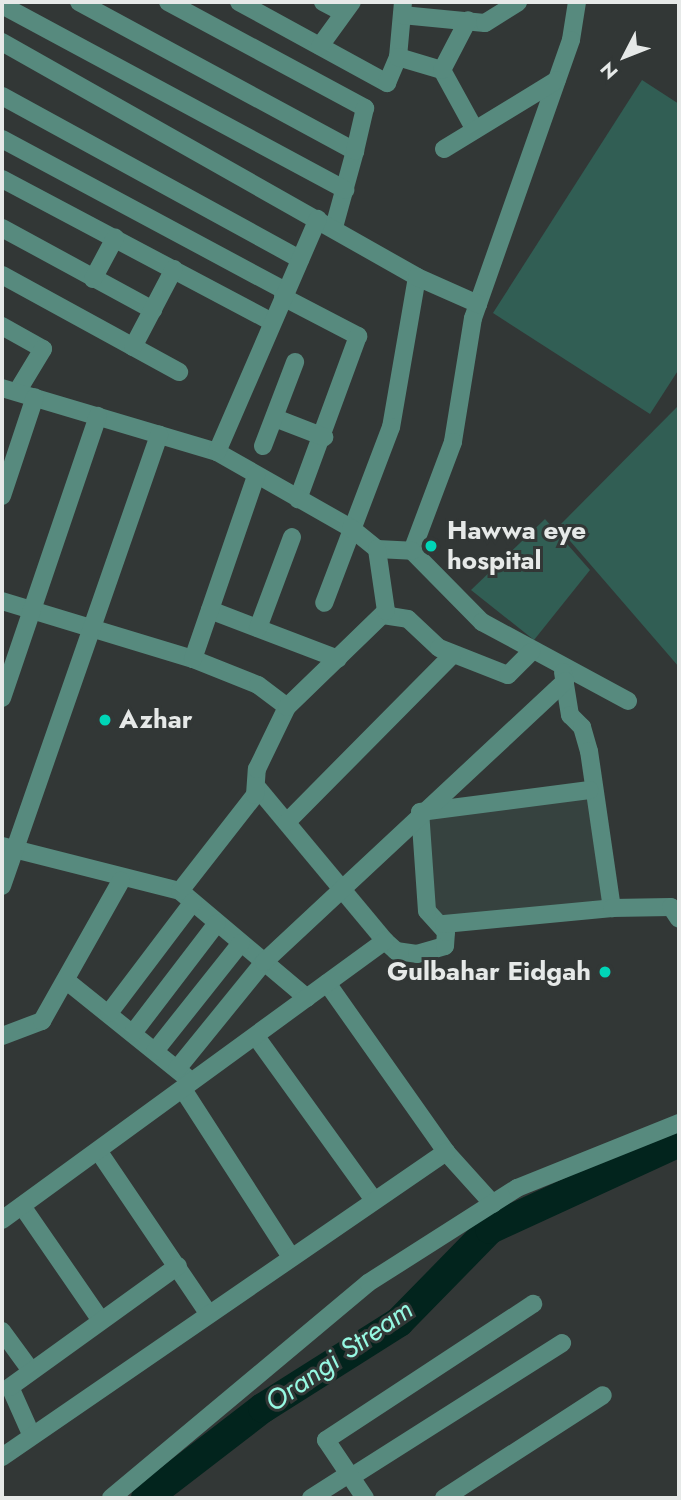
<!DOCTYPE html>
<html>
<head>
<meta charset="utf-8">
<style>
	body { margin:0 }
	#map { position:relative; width:681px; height:1500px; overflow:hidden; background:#323736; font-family:Jost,sans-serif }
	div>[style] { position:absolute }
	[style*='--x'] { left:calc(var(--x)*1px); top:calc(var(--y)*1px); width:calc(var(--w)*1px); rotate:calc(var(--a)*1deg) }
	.built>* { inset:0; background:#36423f }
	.green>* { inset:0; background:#315e54 }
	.river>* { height:30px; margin:-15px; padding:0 15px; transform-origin:15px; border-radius:15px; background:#02241d }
	.minor>* { height:18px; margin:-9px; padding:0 9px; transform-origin:9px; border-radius:9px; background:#578a7e }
	.dots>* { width:19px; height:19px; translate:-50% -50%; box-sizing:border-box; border:4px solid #323736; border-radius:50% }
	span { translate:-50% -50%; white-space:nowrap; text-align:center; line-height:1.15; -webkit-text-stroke:6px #323736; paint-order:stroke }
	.poi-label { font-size:26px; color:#e6e9e8; font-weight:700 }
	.left { translate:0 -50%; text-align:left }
	.right { translate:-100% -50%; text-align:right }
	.water-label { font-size:28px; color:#96f8e2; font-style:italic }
	.frame { position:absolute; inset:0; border:4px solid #e6e9e8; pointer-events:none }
	.north { position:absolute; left:590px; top:21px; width:70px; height:70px; -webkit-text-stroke:5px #323736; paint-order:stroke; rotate:228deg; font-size:19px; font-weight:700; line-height:28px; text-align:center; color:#e6e9e8 }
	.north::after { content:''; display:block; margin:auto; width:24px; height:32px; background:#e6e9e8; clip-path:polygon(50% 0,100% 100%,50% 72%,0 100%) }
</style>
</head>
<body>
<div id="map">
	<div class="built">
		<i style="clip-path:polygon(590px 790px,612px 908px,435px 919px,420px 812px)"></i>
	</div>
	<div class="green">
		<i style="clip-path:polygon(642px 80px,679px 104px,679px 369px,650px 414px,493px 313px)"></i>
		<i style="clip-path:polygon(679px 405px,679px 667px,558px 527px)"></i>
		<i style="clip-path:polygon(545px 519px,590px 570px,534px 640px,471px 590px)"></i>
	</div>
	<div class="river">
		<i style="--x:146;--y:1498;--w:148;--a:-37.6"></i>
		<i style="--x:263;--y:1408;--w:161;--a:-32.3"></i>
		<i style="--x:399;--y:1322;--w:130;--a:-45.6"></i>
		<i style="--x:490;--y:1229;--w:208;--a:-24.7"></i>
	</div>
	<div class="minor">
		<i style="--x:79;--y:2;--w:314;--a:28.4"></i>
		<i style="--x:355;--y:151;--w:79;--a:105.4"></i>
		<i style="--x:168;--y:2;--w:224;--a:28.3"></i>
		<i style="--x:365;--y:108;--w:44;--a:103.1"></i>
		<i style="--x:239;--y:2;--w:169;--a:28.7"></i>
		<i style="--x:387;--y:83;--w:28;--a:-67"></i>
		<i style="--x:398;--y:57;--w:55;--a:-84.8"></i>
		<i style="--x:323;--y:2;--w:21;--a:28"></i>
		<i style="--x:577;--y:2;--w:38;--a:99"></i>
		<i style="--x:571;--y:40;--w:295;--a:109.4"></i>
		<i style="--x:473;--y:318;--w:126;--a:99.2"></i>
		<i style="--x:453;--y:442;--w:116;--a:110.6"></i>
		<i style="--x:412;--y:551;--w:100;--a:45.4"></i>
		<i style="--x:482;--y:622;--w:166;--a:28.4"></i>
		<i style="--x:2;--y:5;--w:390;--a:28.3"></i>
		<i style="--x:402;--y:15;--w:83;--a:5.5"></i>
		<i style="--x:485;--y:23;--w:39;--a:-32"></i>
		<i style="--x:2;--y:42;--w:477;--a:29.5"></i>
		<i style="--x:417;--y:277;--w:152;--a:99.8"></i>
		<i style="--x:391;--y:427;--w:188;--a:110.8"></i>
		<i style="--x:320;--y:46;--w:54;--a:-54"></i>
		<i style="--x:398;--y:57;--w:46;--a:16.5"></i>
		<i style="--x:442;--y:70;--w:68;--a:61.2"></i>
		<i style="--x:442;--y:70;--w:56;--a:-62.5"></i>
		<i style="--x:2;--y:96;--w:340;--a:28.7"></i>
		<i style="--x:2;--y:139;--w:321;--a:28.2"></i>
		<i style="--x:444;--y:149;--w:132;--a:-31.4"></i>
		<i style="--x:2;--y:179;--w:306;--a:27.9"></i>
		<i style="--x:2;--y:228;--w:172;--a:28.5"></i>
		<i style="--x:2;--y:275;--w:202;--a:28.7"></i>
		<i style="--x:417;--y:277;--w:67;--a:23.9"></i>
		<i style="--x:93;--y:279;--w:47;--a:-61.8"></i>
		<i style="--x:283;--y:297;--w:85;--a:27.5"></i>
		<i style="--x:358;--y:336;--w:174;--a:110.2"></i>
		<i style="--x:2;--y:326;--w:47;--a:29.3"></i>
		<i style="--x:43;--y:349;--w:50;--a:121.2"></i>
		<i style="--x:133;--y:347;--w:88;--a:-62.3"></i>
		<i style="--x:2;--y:388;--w:224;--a:16.6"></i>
		<i style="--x:217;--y:452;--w:154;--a:29.6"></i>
		<i style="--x:351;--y:528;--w:33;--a:39"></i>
		<i style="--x:377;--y:549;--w:35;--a:3"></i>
		<i style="--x:275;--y:418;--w:53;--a:21.2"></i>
		<i style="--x:263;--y:446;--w:90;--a:-69.1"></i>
		<i style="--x:217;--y:452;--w:254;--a:-66.6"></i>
		<i style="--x:2;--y:496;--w:104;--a:-71.6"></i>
		<i style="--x:2;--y:601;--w:200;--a:16.9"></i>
		<i style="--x:193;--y:659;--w:70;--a:21.8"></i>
		<i style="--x:258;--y:685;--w:36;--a:37"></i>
		<i style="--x:210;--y:610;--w:137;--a:20.9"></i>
		<i style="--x:383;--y:615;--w:25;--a:9"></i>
		<i style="--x:408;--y:619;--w:42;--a:43.1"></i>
		<i style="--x:439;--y:648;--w:74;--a:21.4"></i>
		<i style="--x:508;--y:675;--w:33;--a:-45"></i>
		<i style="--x:258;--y:628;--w:97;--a:-69.5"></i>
		<i style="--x:193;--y:659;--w:194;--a:-71"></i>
		<i style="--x:563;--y:672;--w:44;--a:80.8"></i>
		<i style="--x:570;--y:715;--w:17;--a:45"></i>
		<i style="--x:582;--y:727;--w:25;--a:74"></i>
		<i style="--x:589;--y:751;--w:159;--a:81.7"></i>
		<i style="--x:2;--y:698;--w:298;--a:-71.2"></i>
		<i style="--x:256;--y:786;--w:202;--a:50.2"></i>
		<i style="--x:385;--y:941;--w:15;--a:42"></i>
		<i style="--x:396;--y:951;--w:21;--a:8"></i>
		<i style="--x:417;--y:954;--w:29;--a:-16"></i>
		<i style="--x:445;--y:946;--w:14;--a:-86"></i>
		<i style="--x:446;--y:932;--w:28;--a:-132"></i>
		<i style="--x:427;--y:911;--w:99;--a:-94"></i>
		<i style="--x:420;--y:812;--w:171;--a:-7.4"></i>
		<i style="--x:287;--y:822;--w:235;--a:-45.3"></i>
		<i style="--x:2;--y:846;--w:184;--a:14.2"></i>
		<i style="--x:180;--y:891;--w:166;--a:40.1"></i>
		<i style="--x:2;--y:886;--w:478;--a:-70.8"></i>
		<i style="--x:180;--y:891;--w:122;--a:-52"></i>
		<i style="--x:255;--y:795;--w:26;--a:-86"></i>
		<i style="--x:257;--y:769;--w:69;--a:-64.2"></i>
		<i style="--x:287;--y:707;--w:138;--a:-44.1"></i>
		<i style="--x:386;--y:611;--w:63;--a:-98.3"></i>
		<i style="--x:444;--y:924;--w:169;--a:-5.4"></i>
		<i style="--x:612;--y:908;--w:59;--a:-1"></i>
		<i style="--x:671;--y:907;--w:14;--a:56"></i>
		<i style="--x:68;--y:982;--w:151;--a:38.8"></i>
		<i style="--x:327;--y:983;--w:207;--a:54.8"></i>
		<i style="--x:446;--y:1152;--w:70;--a:47.9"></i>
		<i style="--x:109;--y:1013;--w:139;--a:-52.9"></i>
		<i style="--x:133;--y:1033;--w:138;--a:-52.6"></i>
		<i style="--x:2;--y:1036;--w:43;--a:-20.6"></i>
		<i style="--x:42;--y:1021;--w:161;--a:-60.6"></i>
		<i style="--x:257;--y:1038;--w:200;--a:54.2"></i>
		<i style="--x:155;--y:1051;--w:138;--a:-51.5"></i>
		<i style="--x:177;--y:1069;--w:138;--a:-50.9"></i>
		<i style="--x:264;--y:962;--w:412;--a:-43"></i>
		<i style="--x:184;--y:1091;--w:197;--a:57.2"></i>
		<i style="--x:99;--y:1152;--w:194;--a:55.9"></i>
		<i style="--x:22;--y:1206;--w:137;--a:55.4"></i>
		<i style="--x:2;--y:1220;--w:474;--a:-36.1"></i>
		<i style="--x:2;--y:1331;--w:46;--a:53.9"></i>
		<i style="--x:31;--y:1434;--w:51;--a:-114.1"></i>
		<i style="--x:10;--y:1387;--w:207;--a:-35.8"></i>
		<i style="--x:2;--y:1457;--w:539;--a:-34.49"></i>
		<i style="--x:351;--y:1477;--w:250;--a:-32.4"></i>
		<i style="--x:111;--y:1498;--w:335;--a:-39.9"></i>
		<i style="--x:368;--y:1283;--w:177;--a:-32.5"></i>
		<i style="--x:517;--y:1188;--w:175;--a:-21.9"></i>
		<i style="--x:311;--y:1498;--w:45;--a:-32.3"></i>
		<i style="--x:365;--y:1498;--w:70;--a:-123.9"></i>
		<i style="--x:326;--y:1440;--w:248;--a:-33.3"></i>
		<i style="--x:444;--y:1498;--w:189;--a:-32.9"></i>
	</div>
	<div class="dots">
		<i style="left:431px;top:546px;background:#00d5b7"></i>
		<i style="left:105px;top:720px;background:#00d5b7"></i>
		<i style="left:605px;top:972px;background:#00d5b7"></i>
	</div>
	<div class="poi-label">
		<span class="left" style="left:447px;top:546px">Hawwa eye<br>hospital</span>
		<span class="left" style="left:119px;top:720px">Azhar</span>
		<span class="right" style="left:591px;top:972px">Gulbahar Eidgah</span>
	</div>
	<div class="water-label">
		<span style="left:339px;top:1356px;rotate:-35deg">Orangi Stream</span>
	</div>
	<div class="frame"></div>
	<div class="north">N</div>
</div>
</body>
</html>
